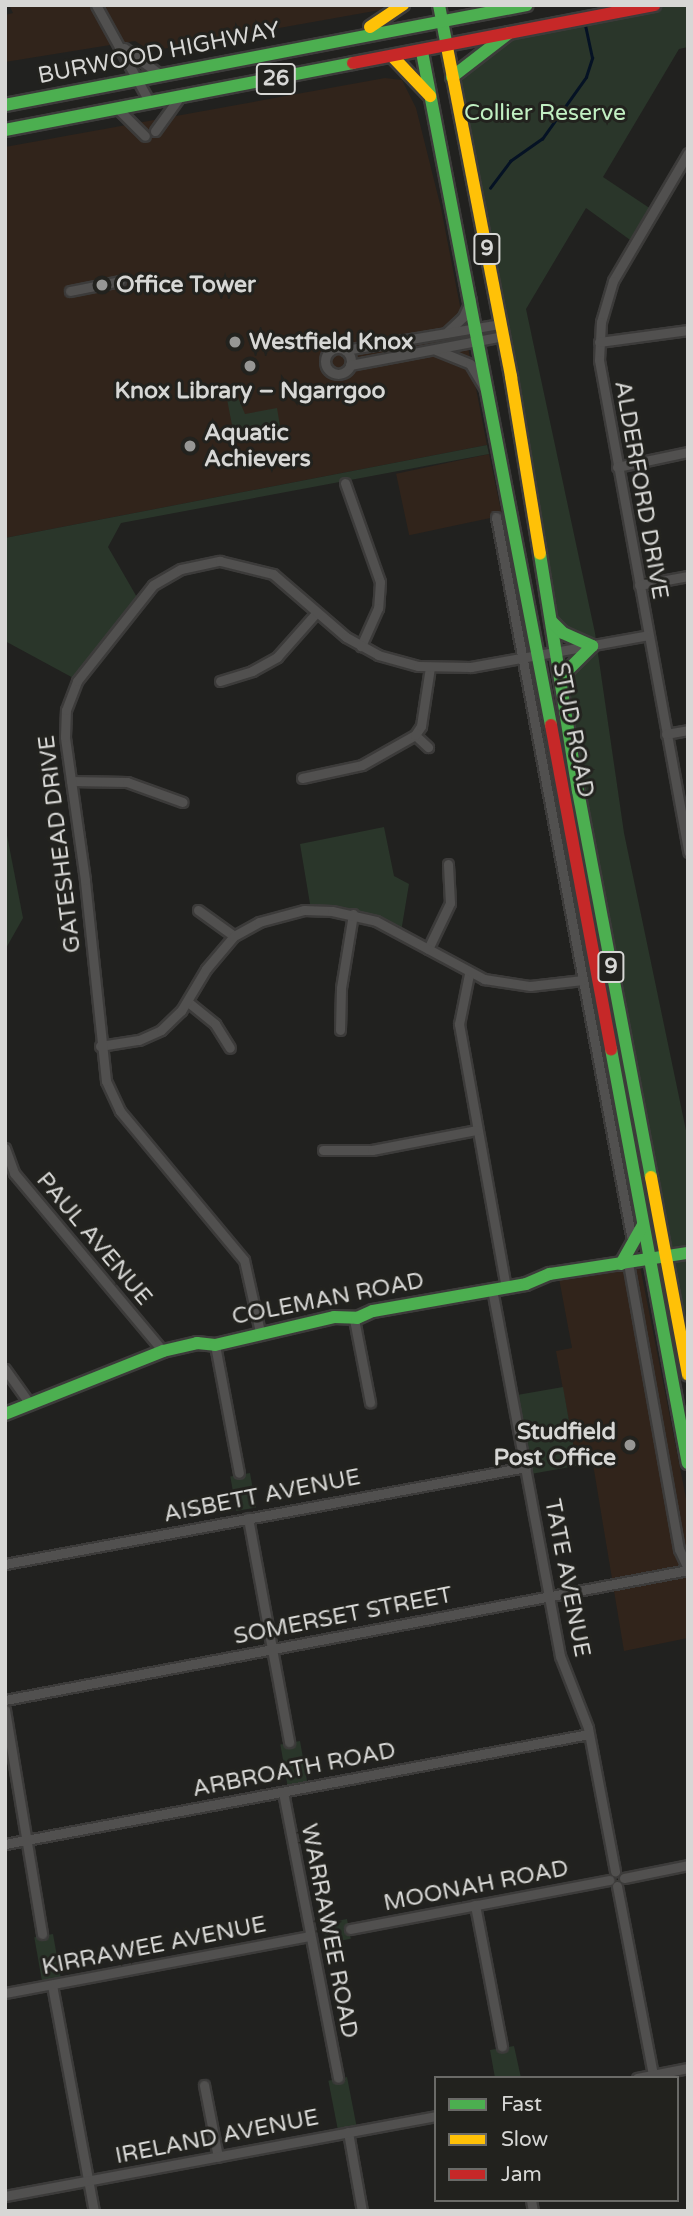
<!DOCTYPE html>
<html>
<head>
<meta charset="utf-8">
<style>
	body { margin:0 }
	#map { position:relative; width:693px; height:2216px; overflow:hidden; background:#21211f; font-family:"Varela Round",sans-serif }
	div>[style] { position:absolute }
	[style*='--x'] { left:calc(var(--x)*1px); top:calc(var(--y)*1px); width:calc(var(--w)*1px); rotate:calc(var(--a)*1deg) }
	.commercial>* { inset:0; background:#31241b; transform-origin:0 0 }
	.green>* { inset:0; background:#2a362a; transform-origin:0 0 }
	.stream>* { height:2.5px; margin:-1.25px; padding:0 1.25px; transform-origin:1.25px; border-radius:1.25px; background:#051224 }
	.roads { filter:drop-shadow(2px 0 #3c3b3a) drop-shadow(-2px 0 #3c3b3a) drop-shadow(0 2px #3c3b3a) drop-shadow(0 -2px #3c3b3a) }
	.street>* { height:9px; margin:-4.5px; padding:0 4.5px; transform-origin:4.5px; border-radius:4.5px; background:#51504f }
	.street>.ring { margin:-4.5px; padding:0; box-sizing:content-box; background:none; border:9px solid #51504f; border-radius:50% }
	.fast>* { height:12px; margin:-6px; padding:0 6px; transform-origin:6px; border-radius:6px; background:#4caf50 }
	.slow>* { height:12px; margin:-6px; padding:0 6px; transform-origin:6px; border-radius:6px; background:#ffc107 }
	.jam>* { height:12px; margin:-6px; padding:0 6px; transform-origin:6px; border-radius:6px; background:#c62828 }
	.dots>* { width:19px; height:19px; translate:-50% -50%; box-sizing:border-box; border:4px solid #22221e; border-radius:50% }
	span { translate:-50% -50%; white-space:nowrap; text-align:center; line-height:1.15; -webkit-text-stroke:6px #22221e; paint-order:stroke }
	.shield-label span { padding:2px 5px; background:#22221e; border:2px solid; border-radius:5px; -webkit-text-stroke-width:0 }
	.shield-label { font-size:21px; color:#d7d7d5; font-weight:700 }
	.street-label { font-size:23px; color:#d7d7d5 }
	.park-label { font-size:23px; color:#c1efc2 }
	.poi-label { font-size:23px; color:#d7d7d5; font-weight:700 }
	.left { translate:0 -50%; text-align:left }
	.right { translate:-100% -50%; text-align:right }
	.frame { position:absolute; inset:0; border:7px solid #d7d7d5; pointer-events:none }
	.legend { position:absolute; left:434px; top:2076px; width:245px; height:126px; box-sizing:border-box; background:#22221e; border:2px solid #6a6a67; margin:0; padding:9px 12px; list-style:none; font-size:21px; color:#d7d7d5 }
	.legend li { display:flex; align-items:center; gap:14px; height:35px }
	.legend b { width:35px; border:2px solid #6a6a67 }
</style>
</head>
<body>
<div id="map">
	<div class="commercial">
		<i style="clip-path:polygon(9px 5px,385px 5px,380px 10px,151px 51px,135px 41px,5px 62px,5px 15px,13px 13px)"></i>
		<i style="clip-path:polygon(385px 78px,402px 80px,416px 108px,441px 208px,487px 445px,5px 538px,5px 147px)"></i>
		<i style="left:489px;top:454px;width:63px;height:95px;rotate:78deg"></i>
		<i style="clip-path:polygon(639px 1261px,688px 1508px,688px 1638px,624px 1651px,593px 1464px,577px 1466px,556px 1351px,572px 1348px,558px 1273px)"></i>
	</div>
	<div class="green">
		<i style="clip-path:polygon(654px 5px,688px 5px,688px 47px,679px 49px,603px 177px,651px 209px,633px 242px,586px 208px,526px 309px,595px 633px,624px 833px,688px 1140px,688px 1372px,561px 677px,592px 646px,559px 630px,452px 77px,509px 33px)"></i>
		<i style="clip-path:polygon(236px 393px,245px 414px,277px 408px,281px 432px,242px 440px,232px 425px,226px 394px)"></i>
		<i style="clip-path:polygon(487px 445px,489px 454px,121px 523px,108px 547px,138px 599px,77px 680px,5px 641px,5px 538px)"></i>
		<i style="clip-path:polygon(5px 825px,23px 918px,5px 950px)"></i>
		<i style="clip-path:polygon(384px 827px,394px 876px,409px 884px,401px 932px,311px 910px,300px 844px)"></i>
		<i style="left:563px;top:1387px;width:80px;height:51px;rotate:80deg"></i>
		<i style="left:250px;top:1473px;width:35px;height:20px;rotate:80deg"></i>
		<i style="left:300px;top:1741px;width:47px;height:20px;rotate:80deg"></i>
		<i style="left:347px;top:1919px;width:20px;height:25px;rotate:79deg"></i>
		<i style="left:53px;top:1934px;width:50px;height:19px;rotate:80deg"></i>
		<i style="clip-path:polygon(514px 2046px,521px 2078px,495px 2078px,490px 2050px)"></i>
		<i style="left:347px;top:2077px;width:54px;height:19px;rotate:79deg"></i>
	</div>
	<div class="stream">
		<i style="--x:490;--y:188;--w:34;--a:-53"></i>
		<i style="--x:510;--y:161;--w:39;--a:-35"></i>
		<i style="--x:542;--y:139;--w:76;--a:-54.6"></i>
		<i style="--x:586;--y:77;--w:20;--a:-72"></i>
		<i style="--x:592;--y:58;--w:34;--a:-102"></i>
	</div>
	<div class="roads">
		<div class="street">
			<i style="--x:96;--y:5;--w:112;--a:61.1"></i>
			<i style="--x:124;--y:48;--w:46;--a:36.1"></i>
			<i style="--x:118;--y:109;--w:38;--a:45"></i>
			<i style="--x:155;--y:131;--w:39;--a:-54"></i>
			<i style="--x:688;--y:153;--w:148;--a:120.4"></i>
			<i style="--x:613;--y:281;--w:43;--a:106.3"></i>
			<i style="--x:601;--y:322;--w:38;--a:93"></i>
			<i style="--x:599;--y:360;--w:500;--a:79.7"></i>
			<i style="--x:70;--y:291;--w:51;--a:-11.3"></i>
			<i style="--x:446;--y:333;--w:23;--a:-43"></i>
			<i style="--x:463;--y:317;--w:19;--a:-65"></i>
			<i style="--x:599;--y:342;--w:90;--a:-7.7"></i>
			<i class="ring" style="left:325px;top:348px;width:17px;height:17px"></i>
			<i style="--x:345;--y:350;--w:158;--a:-9.5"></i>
			<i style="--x:436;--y:350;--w:37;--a:22"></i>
			<i style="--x:470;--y:364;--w:29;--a:59"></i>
			<i style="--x:350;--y:365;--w:156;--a:-10.7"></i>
			<i style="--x:617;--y:467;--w:73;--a:-11.9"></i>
			<i style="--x:345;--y:483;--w:105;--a:70.5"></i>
			<i style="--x:380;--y:582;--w:26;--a:94"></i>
			<i style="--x:378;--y:608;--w:42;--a:114.1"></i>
			<i style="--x:496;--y:517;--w:731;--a:79.35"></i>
			<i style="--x:639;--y:585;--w:50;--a:-10.4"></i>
			<i style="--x:220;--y:681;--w:34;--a:-17"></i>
			<i style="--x:252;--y:671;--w:29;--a:-29"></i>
			<i style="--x:277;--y:657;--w:59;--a:-48.4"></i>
			<i style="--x:666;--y:734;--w:22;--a:-10"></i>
			<i style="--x:415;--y:735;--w:18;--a:43"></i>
			<i style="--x:302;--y:778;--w:61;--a:-12.2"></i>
			<i style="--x:362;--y:765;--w:61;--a:-29.5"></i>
			<i style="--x:415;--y:735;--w:11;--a:-56"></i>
			<i style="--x:421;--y:726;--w:60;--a:-81.3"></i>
			<i style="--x:71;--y:781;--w:56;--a:1"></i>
			<i style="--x:127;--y:782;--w:59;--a:19.7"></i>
			<i style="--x:198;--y:910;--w:44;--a:35.8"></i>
			<i style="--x:428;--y:949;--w:51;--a:-64.4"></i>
			<i style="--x:450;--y:903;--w:39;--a:-93"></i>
			<i style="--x:469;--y:974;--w:51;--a:101.3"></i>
			<i style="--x:459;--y:1024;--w:267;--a:79.9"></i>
			<i style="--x:188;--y:1002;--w:35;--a:39"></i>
			<i style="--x:215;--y:1024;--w:28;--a:58"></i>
			<i style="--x:340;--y:1030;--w:42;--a:-88.6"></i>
			<i style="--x:341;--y:988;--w:75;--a:-80.8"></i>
			<i style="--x:100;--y:1046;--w:39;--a:-9"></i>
			<i style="--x:139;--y:1040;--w:24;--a:-24"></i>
			<i style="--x:161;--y:1030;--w:28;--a:-44"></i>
			<i style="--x:181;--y:1011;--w:49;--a:-59.2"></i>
			<i style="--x:206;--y:969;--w:43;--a:-49.7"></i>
			<i style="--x:234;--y:936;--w:29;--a:-29"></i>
			<i style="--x:259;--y:922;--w:47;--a:-14.9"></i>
			<i style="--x:304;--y:910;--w:28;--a:2"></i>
			<i style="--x:332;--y:911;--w:45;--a:12.8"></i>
			<i style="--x:376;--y:921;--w:123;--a:28.2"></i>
			<i style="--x:484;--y:979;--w:47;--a:8.7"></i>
			<i style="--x:530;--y:986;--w:53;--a:-6.5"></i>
			<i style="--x:5;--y:1148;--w:27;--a:70"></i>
			<i style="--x:14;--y:1173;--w:232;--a:50.1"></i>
			<i style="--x:323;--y:1150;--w:49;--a:0"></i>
			<i style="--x:372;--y:1150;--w:107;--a:-10.8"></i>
			<i style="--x:628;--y:1263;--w:291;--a:79.9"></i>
			<i style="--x:679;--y:1549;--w:21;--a:65"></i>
			<i style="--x:492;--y:1289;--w:373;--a:79.5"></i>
			<i style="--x:560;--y:1656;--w:77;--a:68.7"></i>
			<i style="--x:588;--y:1728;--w:146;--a:79.3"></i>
			<i style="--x:354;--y:1319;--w:85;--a:79.1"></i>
			<i style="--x:260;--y:1332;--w:74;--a:-102.5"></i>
			<i style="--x:244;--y:1260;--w:194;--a:-129.8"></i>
			<i style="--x:120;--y:1111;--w:33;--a:-115"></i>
			<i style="--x:106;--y:1081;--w:202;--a:-96"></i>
			<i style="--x:85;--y:880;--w:144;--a:-98"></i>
			<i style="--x:65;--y:737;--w:27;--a:-88"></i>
			<i style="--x:66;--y:710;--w:31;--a:-69"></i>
			<i style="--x:77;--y:681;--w:122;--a:-51.6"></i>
			<i style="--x:153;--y:585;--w:32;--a:-30"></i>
			<i style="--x:181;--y:569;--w:40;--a:-12"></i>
			<i style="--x:220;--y:561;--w:55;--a:13.8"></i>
			<i style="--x:273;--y:574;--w:96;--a:40.8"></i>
			<i style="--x:346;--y:637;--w:37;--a:29"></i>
			<i style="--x:378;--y:655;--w:41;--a:15.4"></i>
			<i style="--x:418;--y:666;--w:53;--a:1.1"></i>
			<i style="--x:471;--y:667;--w:180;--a:-10.2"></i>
			<i style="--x:215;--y:1345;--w:130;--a:79.4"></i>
			<i style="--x:5;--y:1369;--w:43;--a:54.5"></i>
			<i style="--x:248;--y:1518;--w:228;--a:79.6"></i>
			<i style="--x:5;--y:1564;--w:530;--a:-10.55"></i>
			<i style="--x:5;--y:1700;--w:695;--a:-10.78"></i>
			<i style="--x:5;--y:1710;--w:227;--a:80.6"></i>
			<i style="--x:283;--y:1792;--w:291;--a:79.1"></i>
			<i style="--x:5;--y:1844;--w:594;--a:-10.67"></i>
			<i style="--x:624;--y:1878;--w:65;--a:-11.5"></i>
			<i style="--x:617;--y:1886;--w:192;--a:79.2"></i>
			<i style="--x:475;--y:1905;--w:144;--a:79.2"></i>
			<i style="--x:350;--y:1929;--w:264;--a:-10.7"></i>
			<i style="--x:52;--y:1985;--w:230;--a:79.5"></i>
			<i style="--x:5;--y:1993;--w:310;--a:-10.6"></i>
			<i style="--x:637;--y:2078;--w:52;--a:-11.1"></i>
			<i style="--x:204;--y:2085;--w:73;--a:79"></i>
			<i style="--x:348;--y:2132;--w:80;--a:80"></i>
			<i style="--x:5;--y:2196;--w:438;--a:-10.5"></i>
			<i style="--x:531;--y:2200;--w:11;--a:80"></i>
		</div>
		<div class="fast">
			<i style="--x:439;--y:5;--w:43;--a:79.2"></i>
			<i style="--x:422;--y:52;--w:685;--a:79.15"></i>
			<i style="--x:452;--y:77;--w:72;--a:-37.7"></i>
			<i style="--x:5;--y:105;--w:531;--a:-10.84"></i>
			<i style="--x:5;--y:130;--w:354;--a:-10.9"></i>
			<i style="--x:540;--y:554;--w:240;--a:80.9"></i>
			<i style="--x:578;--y:791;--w:393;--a:79.3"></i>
			<i style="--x:551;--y:621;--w:17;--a:45"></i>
			<i style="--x:563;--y:633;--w:32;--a:24"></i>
			<i style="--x:592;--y:646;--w:44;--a:135"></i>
			<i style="--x:611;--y:1049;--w:421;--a:79.5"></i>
			<i style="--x:621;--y:1264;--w:45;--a:-60.6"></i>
			<i style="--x:5;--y:1414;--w:170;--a:-21.7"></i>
			<i style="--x:163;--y:1351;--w:35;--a:-13"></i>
			<i style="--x:197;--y:1343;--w:18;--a:6"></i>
			<i style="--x:215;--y:1345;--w:122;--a:-13.2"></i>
			<i style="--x:334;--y:1317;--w:23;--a:2"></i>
			<i style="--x:357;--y:1318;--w:17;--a:-24"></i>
			<i style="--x:373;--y:1311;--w:155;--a:-10"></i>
			<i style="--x:526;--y:1284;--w:26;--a:-23"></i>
			<i style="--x:550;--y:1274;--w:140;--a:-8.7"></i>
		</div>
		<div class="slow">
			<i style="--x:370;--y:27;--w:40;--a:-34"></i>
			<i style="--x:447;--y:47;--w:336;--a:79"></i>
			<i style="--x:511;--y:377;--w:179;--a:80.7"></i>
			<i style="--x:393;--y:57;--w:54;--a:46.5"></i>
			<i style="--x:651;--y:1177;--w:201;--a:79.4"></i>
		</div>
		<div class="jam">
			<i style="--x:353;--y:63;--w:307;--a:-10.9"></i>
			<i style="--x:551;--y:725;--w:330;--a:79.5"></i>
		</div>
	</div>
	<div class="dots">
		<i style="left:102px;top:285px;background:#979795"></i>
		<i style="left:235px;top:342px;background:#979795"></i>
		<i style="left:250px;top:366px;background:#979795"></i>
		<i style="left:190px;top:446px;background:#979795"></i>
		<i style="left:630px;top:1445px;background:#979795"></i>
	</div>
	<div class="shield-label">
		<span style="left:276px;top:79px">26</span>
		<span style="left:487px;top:249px">9</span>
		<span style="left:611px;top:967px">9</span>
	</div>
	<div class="street-label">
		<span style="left:159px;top:53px;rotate:-11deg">BURWOOD HIGHWAY</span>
		<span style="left:641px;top:490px;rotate:80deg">ALDERFORD DRIVE</span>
		<span style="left:573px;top:730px;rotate:79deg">STUD ROAD</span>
		<span style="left:60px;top:844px;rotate:-97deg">GATESHEAD DRIVE</span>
		<span style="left:94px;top:1239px;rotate:50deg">PAUL AVENUE</span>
		<span style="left:328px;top:1299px;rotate:-11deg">COLEMAN ROAD</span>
		<span style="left:262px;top:1496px;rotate:-11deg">AISBETT AVENUE</span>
		<span style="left:567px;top:1578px;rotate:79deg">TATE AVENUE</span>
		<span style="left:343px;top:1616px;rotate:-11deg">SOMERSET STREET</span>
		<span style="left:294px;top:1770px;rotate:-11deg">ARBROATH ROAD</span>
		<span style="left:476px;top:1886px;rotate:-11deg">MOONAH ROAD</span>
		<span style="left:329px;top:1931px;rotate:79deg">WARRAWEE ROAD</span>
		<span style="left:154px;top:1946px;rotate:-11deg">KIRRAWEE AVENUE</span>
		<span style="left:217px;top:2137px;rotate:-11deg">IRELAND AVENUE</span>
	</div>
	<div class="park-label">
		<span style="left:545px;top:113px">Collier Reserve</span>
	</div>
	<div class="poi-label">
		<span class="left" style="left:116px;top:285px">Office Tower</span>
		<span class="left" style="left:249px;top:342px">Westfield Knox</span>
		<span style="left:250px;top:391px">Knox Library – Ngarrgoo</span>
		<span class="left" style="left:204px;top:446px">Aquatic<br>Achievers</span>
		<span class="right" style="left:616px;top:1445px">Studfield<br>Post Office</span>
	</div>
	<div class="frame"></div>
	<ul class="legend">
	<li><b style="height:9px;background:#4caf50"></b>Fast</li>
	<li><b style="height:9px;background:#ffc107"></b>Slow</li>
	<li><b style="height:9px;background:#c62828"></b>Jam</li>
	</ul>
</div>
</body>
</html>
